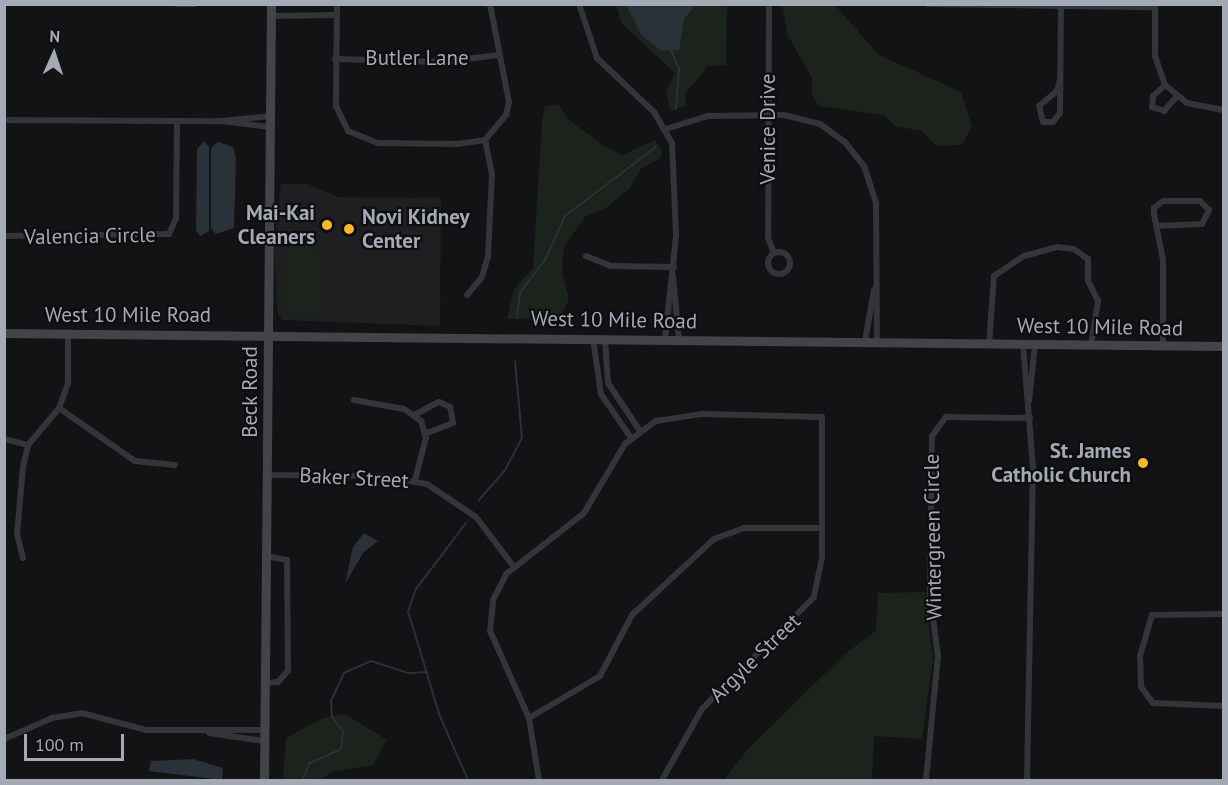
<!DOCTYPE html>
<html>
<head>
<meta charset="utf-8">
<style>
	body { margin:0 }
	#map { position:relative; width:1228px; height:785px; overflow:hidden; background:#131315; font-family:"PT Sans",sans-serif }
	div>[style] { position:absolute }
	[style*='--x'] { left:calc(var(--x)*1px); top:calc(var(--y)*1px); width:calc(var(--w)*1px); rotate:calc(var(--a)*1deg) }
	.built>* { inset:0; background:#1f1f22 }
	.green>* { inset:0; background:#1b231c }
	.water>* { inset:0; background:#293139 }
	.stream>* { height:2px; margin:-1px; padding:0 1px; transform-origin:1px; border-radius:1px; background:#293139 }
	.minor>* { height:6px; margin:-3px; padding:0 3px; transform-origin:3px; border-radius:3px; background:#34353a }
	.minor>.ring { margin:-3px; padding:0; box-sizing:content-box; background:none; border:6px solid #34353a; border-radius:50% }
	.secondary>* { height:9px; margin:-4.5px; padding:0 4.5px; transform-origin:4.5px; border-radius:4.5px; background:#42444a }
	.dots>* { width:16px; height:16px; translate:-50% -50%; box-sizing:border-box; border:3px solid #0e0e10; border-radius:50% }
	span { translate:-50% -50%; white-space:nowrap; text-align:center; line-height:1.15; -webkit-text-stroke:4.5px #0e0e10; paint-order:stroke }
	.street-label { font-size:21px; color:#a4a9b6 }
	.poi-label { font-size:21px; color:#a4a9b6; font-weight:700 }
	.right { translate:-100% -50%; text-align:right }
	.left { translate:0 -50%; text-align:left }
	.frame { position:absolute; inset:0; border:6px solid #a4a9b6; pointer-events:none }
	.north { position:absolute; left:24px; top:24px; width:60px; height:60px; -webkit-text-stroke:4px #0e0e10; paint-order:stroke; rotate:3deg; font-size:16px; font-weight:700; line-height:24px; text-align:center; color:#a4a9b6 }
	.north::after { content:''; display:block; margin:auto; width:21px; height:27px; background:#a4a9b6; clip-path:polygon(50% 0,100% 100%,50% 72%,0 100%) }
	.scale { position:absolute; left:24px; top:734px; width:100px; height:27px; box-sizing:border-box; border:3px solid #a4a9b6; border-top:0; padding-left:8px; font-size:18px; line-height:21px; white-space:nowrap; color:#a4a9b6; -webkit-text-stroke:4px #0e0e10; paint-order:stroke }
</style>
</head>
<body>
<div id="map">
	<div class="built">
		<i style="clip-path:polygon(281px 184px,308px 184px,338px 197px,441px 198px,440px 326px,282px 320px,277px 311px,274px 240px)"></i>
	</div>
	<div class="green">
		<i style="clip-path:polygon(616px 5px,727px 5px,726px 65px,708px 66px,685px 94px,686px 106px,670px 111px,666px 92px,675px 73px,622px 24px)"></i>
		<i style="clip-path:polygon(782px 5px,835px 5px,879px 55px,961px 92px,972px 127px,962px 145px,936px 146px,922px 131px,895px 126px,884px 115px,819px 106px,812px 95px,812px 78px,788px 36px)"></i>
		<i style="clip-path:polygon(558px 104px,570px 121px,606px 147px,622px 155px,655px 140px,662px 149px,661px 158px,641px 169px,629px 189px,606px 208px,585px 217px,564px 246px,562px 272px,569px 299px,560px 318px,507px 319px,514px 289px,533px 268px,542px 121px,545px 106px)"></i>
		<i style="clip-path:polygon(284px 229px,324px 257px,323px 312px,282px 311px)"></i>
		<i style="clip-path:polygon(925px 592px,933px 660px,922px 739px,874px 736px,872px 780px,724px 780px,748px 749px,846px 653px,876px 631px,878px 593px)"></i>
		<i style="clip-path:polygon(345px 714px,387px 740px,373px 765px,332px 772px,320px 780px,283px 780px,286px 738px,323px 718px)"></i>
	</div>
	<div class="water">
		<i style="clip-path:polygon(626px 5px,695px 5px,684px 19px,679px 50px,662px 51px,642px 36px)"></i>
		<i style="clip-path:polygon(204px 141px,209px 147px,209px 231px,200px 236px,196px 230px,197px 149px)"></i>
		<i style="clip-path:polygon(218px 142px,233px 147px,236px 158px,234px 228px,216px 234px,211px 228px,211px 148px)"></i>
		<i style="clip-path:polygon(364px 533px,378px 541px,363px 553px,345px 584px,353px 547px)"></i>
		<i style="clip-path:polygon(193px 759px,223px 768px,222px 780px,149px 771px,151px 761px)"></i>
	</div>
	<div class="stream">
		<i style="--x:671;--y:50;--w:21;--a:67"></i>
		<i style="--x:679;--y:69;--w:40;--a:94.3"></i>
		<i style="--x:517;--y:318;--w:26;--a:-83"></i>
		<i style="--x:520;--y:292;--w:41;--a:-52"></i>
		<i style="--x:545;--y:260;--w:48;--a:-65.6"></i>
		<i style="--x:565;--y:216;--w:114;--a:-37.2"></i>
		<i style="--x:479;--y:500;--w:40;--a:-49"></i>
		<i style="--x:505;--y:470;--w:36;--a:-62"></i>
		<i style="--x:522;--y:438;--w:77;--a:-95.2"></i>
		<i style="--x:466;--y:523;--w:83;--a:127.1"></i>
		<i style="--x:416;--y:589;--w:23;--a:110"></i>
		<i style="--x:408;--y:611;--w:108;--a:73.2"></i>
		<i style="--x:439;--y:714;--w:72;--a:66.3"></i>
		<i style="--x:302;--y:780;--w:19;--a:-65"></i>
		<i style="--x:310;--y:763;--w:34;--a:-24"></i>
		<i style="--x:341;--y:749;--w:18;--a:-84"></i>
		<i style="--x:343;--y:731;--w:18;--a:-128"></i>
		<i style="--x:332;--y:717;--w:16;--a:-94"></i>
		<i style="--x:331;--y:701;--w:31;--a:-65"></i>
		<i style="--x:344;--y:673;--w:30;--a:-24"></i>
		<i style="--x:371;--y:661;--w:40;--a:18"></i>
		<i style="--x:409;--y:673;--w:18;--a:-3"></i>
	</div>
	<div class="minor">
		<i style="--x:177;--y:4;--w:17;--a:0"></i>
		<i style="--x:337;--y:4;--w:102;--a:90.6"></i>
		<i style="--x:336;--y:106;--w:28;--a:64"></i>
		<i style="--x:348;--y:131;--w:32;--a:22"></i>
		<i style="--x:378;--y:143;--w:79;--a:0.7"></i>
		<i style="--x:457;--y:144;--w:28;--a:-8"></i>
		<i style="--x:485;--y:140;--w:33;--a:-50"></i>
		<i style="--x:506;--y:115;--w:13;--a:-77"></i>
		<i style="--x:509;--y:102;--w:100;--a:-101"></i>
		<i style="--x:579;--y:4;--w:57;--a:71.6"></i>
		<i style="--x:597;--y:58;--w:79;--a:43.5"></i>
		<i style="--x:654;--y:112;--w:36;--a:60"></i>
		<i style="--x:672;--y:143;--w:93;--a:87.5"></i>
		<i style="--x:676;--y:236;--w:104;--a:96.1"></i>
		<i style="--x:769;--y:4;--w:234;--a:90.2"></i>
		<i style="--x:768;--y:238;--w:16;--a:68"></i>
		<i style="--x:928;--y:4;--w:227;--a:0.8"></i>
		<i style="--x:1155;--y:5;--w:51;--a:90"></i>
		<i style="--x:1155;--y:56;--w:31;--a:71"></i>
		<i style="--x:1165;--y:85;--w:28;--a:39"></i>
		<i style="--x:1187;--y:103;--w:38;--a:11"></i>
		<i style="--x:271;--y:16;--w:65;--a:-0.9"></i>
		<i style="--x:335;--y:59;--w:107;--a:1.6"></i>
		<i style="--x:442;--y:62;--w:57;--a:-7"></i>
		<i style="--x:1060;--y:80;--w:11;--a:105"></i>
		<i style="--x:1057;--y:91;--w:23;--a:140"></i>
		<i style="--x:1039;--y:106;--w:16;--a:76"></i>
		<i style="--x:1043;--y:122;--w:10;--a:0"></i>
		<i style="--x:1053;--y:122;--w:11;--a:-52"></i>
		<i style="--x:1060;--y:113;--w:108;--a:-89.5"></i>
		<i style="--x:1165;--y:85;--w:16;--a:137"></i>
		<i style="--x:1153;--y:96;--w:11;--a:95"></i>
		<i style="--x:1152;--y:107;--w:13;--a:18"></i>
		<i style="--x:1164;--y:111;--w:18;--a:-49"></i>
		<i style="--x:4;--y:120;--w:217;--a:0.3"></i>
		<i style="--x:221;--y:121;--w:49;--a:7"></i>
		<i style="--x:221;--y:121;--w:49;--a:-5.8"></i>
		<i style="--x:666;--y:129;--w:44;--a:-17.2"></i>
		<i style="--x:708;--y:116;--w:76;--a:-0.8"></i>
		<i style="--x:784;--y:115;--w:37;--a:14"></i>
		<i style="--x:820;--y:124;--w:31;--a:36"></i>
		<i style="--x:845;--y:142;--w:31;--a:52"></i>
		<i style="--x:864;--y:166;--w:40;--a:72"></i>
		<i style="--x:876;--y:204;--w:138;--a:89.6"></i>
		<i style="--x:1156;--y:226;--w:46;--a:-2.5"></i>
		<i style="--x:1202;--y:224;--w:16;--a:-63"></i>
		<i style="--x:1209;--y:210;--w:13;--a:-135"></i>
		<i style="--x:1200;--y:201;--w:37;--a:180"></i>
		<i style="--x:1163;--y:201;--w:11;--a:142"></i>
		<i style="--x:1154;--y:208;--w:6;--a:90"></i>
		<i style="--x:1154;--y:214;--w:47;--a:78.9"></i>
		<i style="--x:1163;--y:260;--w:86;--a:90"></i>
		<i style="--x:4;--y:236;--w:165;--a:-0.7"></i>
		<i style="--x:169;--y:234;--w:17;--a:-66"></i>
		<i style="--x:176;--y:218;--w:97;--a:-89.4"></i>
		<i class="ring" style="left:768px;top:252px;width:16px;height:16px"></i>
		<i style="--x:586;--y:256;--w:27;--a:22"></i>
		<i style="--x:611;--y:266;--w:63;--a:0.9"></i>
		<i style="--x:673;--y:276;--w:64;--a:84.6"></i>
		<i style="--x:467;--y:295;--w:23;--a:-50"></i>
		<i style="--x:482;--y:277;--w:22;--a:-74"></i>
		<i style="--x:488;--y:256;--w:81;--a:-87.2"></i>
		<i style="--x:492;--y:175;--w:36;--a:-101"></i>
		<i style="--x:593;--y:338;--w:57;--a:81.9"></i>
		<i style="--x:601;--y:394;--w:53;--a:55.7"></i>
		<i style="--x:605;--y:338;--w:45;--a:86.2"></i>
		<i style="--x:608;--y:383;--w:58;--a:56.3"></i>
		<i style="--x:865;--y:341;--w:52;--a:-80"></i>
		<i style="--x:989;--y:344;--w:68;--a:-85.8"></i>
		<i style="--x:994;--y:276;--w:36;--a:-34"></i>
		<i style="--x:1024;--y:256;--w:34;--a:-15"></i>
		<i style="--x:1057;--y:247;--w:17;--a:7"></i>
		<i style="--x:1074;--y:249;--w:17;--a:36"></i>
		<i style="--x:1088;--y:259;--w:22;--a:90"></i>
		<i style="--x:1088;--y:281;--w:22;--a:63"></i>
		<i style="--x:1098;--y:301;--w:45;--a:99"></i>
		<i style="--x:1023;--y:344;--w:123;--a:85.4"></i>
		<i style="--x:1033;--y:467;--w:313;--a:91.1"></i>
		<i style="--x:354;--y:400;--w:51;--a:10.2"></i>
		<i style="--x:404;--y:409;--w:21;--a:35"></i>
		<i style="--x:421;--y:421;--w:18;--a:74"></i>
		<i style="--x:426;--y:438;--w:43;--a:104.7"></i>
		<i style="--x:1029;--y:401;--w:57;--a:-84"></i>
		<i style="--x:59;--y:408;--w:93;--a:34.9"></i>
		<i style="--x:135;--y:461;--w:40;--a:5.7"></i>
		<i style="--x:416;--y:414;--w:26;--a:-28"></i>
		<i style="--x:439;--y:402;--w:12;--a:24"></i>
		<i style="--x:450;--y:407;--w:16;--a:79"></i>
		<i style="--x:453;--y:423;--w:30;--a:159"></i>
		<i style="--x:4;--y:439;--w:25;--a:14"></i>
		<i style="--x:267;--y:475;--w:114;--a:0.5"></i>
		<i style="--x:381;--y:476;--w:47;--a:9.9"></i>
		<i style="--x:427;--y:484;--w:59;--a:34"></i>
		<i style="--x:476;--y:517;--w:63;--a:52.8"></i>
		<i style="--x:23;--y:558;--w:25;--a:-104"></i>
		<i style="--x:17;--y:534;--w:67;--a:-84.9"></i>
		<i style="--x:23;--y:467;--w:23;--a:-77"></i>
		<i style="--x:28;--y:445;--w:48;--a:-50"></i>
		<i style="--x:59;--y:408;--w:27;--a:-70"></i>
		<i style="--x:68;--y:383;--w:50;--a:-90"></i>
		<i style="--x:1224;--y:614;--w:72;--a:179.2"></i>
		<i style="--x:1152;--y:615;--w:43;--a:106.3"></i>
		<i style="--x:1140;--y:656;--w:31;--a:88"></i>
		<i style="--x:1141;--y:687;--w:20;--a:53"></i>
		<i style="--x:1153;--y:703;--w:71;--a:2.4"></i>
		<i style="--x:265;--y:683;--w:13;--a:-4"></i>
		<i style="--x:278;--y:682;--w:15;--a:-48"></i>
		<i style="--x:288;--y:671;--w:111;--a:-90.5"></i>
		<i style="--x:287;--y:560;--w:21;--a:-169"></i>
		<i style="--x:529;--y:718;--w:82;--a:-30.6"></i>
		<i style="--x:600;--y:676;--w:69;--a:-62.3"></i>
		<i style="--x:632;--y:615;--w:112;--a:-42.8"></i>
		<i style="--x:714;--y:539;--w:32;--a:-20"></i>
		<i style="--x:744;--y:528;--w:78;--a:0"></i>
		<i style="--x:209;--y:733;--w:56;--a:8.3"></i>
		<i style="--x:4;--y:739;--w:52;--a:-23.6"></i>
		<i style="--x:52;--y:718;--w:30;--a:-9"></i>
		<i style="--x:82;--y:713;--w:66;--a:14.9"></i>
		<i style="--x:146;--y:730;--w:118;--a:0"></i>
		<i style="--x:539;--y:780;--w:63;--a:-99.2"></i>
		<i style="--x:529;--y:718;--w:95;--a:-114.1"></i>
		<i style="--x:490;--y:631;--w:31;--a:-84"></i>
		<i style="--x:493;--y:600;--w:29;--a:-63"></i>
		<i style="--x:506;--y:574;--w:99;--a:-38"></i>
		<i style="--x:584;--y:513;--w:80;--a:-59.3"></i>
		<i style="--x:625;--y:444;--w:39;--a:-37"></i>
		<i style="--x:656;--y:421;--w:47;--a:-8.7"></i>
		<i style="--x:702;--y:414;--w:120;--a:1.4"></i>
		<i style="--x:822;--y:417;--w:141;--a:90"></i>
		<i style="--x:822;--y:558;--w:40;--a:102"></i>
		<i style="--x:814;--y:597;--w:158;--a:135"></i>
		<i style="--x:702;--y:709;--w:81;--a:119.4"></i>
		<i style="--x:926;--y:780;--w:125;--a:-84.5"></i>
		<i style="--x:938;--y:656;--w:62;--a:-97.5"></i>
		<i style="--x:930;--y:595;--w:159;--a:-89.3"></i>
		<i style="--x:932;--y:436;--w:24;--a:-54"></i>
		<i style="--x:946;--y:417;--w:84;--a:0.7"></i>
	</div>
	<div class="secondary">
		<i style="--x:4;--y:333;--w:1220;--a:0.61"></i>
		<i style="--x:264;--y:780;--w:776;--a:-89.48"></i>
	</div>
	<div class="dots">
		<i style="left:327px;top:225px;background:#f9b826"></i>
		<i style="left:349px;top:229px;background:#f9b826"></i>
		<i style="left:1143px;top:463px;background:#f9b826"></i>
	</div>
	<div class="street-label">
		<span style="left:417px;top:58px">Butler Lane</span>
		<span style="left:768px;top:129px;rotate:-90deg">Venice Drive</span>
		<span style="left:90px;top:236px;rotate:-1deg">Valencia Circle</span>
		<span style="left:128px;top:315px">West 10 Mile Road</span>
		<span style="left:614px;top:320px;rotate:1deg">West 10 Mile Road</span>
		<span style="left:1100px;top:327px;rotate:1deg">West 10 Mile Road</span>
		<span style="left:250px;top:392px;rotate:-90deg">Beck Road</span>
		<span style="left:354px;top:478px;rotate:3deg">Baker Street</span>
		<span style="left:933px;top:537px;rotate:-91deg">Wintergreen Circle</span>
		<span style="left:755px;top:658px;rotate:-44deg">Argyle Street</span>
	</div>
	<div class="poi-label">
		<span class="right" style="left:315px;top:225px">Mai-Kai<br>Cleaners</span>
		<span class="left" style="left:362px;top:229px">Novi Kidney<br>Center</span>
		<span class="right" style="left:1131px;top:463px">St. James<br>Catholic Church</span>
	</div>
	<div class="frame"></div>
	<div class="north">N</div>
	<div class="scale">100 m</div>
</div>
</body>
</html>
